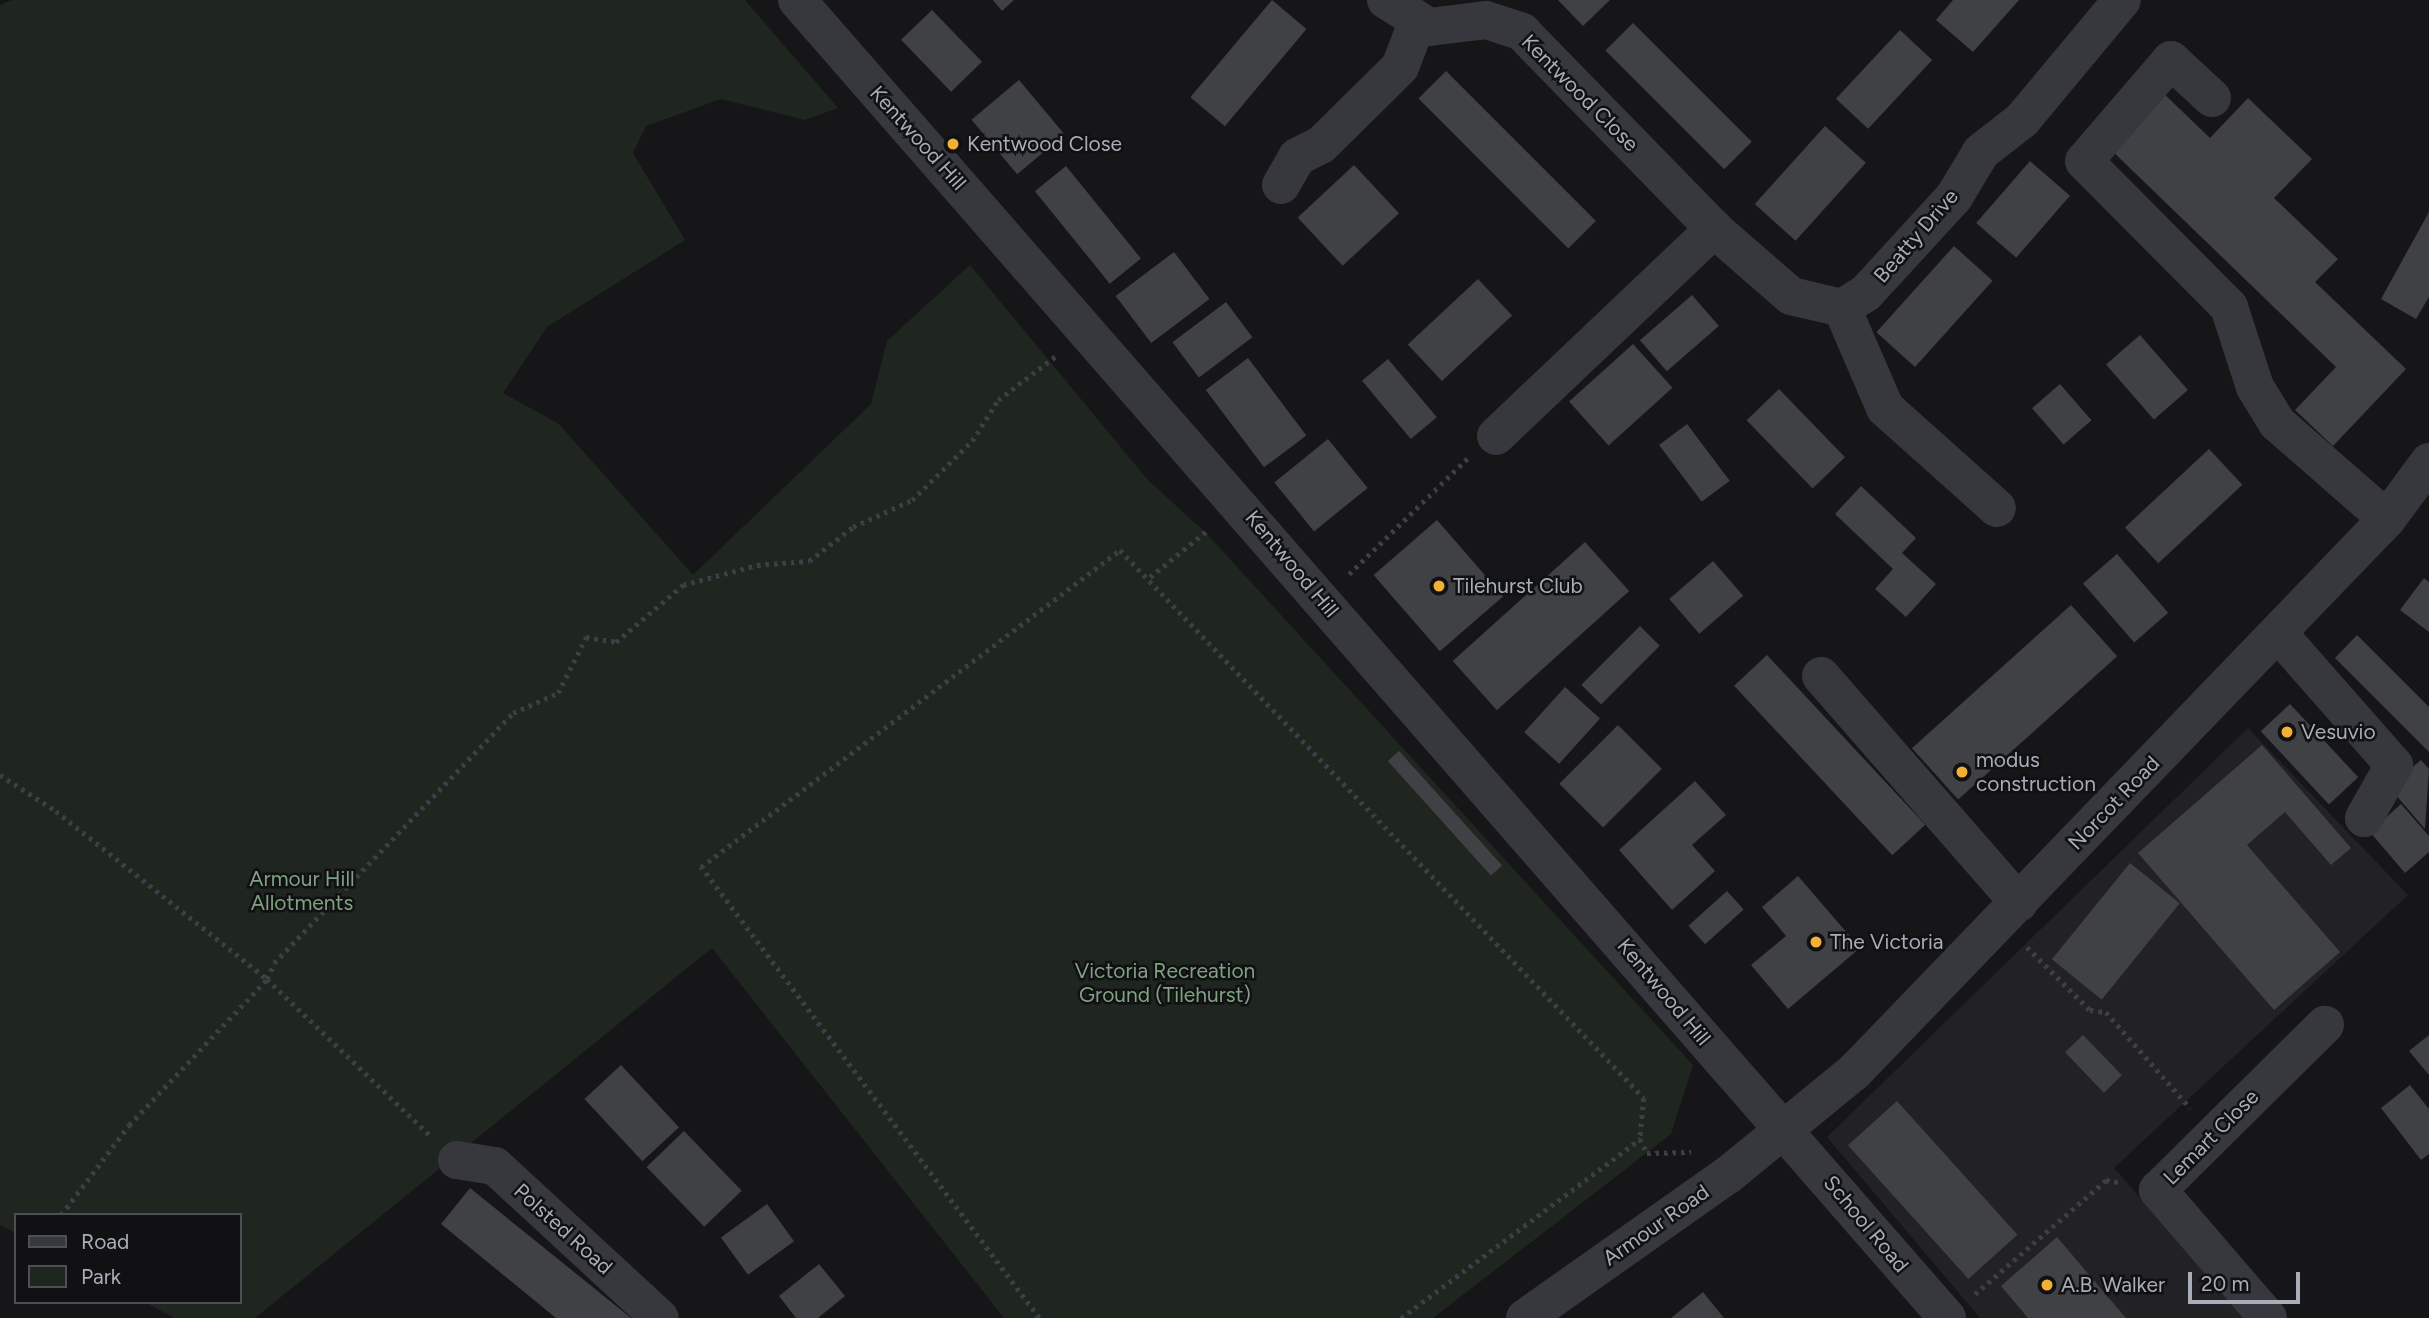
<!DOCTYPE html>
<html>
<head>
<meta charset="utf-8">
<style>
	body { margin:0 }
	#map { position:relative; width:2429px; height:1318px; overflow:hidden; background:#161618; font-family:Figtree,sans-serif }
	div>[style] { position:absolute }
	[style*='--x'] { left:calc(var(--x)*1px); top:calc(var(--y)*1px); width:calc(var(--w)*1px); rotate:calc(var(--a)*1deg) }
	.built>* { inset:0; background:#222225 }
	.green>* { inset:0; background:#1e261f }
	.building>* { inset:0; background:#404145; transform-origin:0 0 }
	.path>* { height:4.5px; margin-top:-2.25px; transform-origin:0; background:repeating-linear-gradient(90deg,#3d3f44 0 3.5px,transparent 0 8.5px) }
	.minor>* { height:38px; margin:-19px; padding:0 19px; transform-origin:19px; border-radius:19px; background:#37383d }
	.dots>* { width:19px; height:19px; translate:-50% -50%; box-sizing:border-box; border:4px solid #111113; border-radius:50% }
	span { translate:-50% -50%; white-space:nowrap; text-align:center; line-height:1.15; -webkit-text-stroke:5px #111113; paint-order:stroke }
	.street-label { font-size:21px; color:#a8adb8 }
	.poi-label { font-size:21px; color:#a8adb8 }
	.left { translate:0 -50%; text-align:left }
	.park-label { font-size:21px; color:#7fa381 }
	.legend { position:absolute; left:14px; top:1213px; width:228px; height:91px; box-sizing:border-box; background:#111113; border:2px solid #4d4f55; margin:0; padding:9px 12px; list-style:none; font-size:21px; color:#a8adb8 }
	.legend li { display:flex; align-items:center; gap:14px; height:35px }
	.legend b { width:35px; border:2px solid #4d4f55 }
	.scale { position:absolute; left:2188px; top:1272px; width:112px; height:32px; box-sizing:border-box; border:4px solid #a8adb8; border-top:0; padding-left:9px; font-size:21px; line-height:24px; white-space:nowrap; color:#a8adb8; -webkit-text-stroke:5px #111113; paint-order:stroke }
</style>
</head>
<body>
<div id="map">
	<div class="built">
		<i style="clip-path:polygon(2248px 728px,2408px 895px,2114px 1168px,2246px 1318px,1980px 1318px,1827px 1137px)"></i>
	</div>
	<div class="green">
		<i style="clip-path:polygon(12px 0,745px 0,838px 108px,805px 120px,721px 99px,646px 126px,633px 153px,685px 240px,547px 327px,503px 393px,559px 424px,693px 575px,871px 404px,887px 341px,970px 265px,1147px 479px,1206px 533px,1693px 1065px,1671px 1134px,1433px 1318px,1004px 1318px,712px 948px,255px 1318px,174px 1318px,145px 1302px,240px 1302px,240px 1215px,16px 1215px,16px 1233px,0 1225px,0 5px)"></i>
	</div>
	<div class="building">
		<i style="clip-path:polygon(993px 0,1014px 0,1002px 11px)"></i>
		<i style="left:1272px;top:0;width:45px;height:127px;rotate:40deg"></i>
		<i style="clip-path:polygon(1558px 0,1610px 0,1583px 26px)"></i>
		<i style="clip-path:polygon(1953px 0,2019px 0,1973px 52px,1936px 20px)"></i>
		<i style="left:932px;top:10px;width:72px;height:43px;rotate:46deg"></i>
		<i style="left:1633px;top:23px;width:168px;height:39px;rotate:45deg"></i>
		<i style="left:1900px;top:30px;width:44px;height:94px;rotate:43deg"></i>
		<i style="left:1446px;top:71px;width:212px;height:39px;rotate:45deg"></i>
		<i style="left:1019px;top:80px;width:71px;height:62px;rotate:50deg"></i>
		<i style="clip-path:polygon(2160px 90px,2210px 138px,2248px 98px,2312px 159px,2274px 198px,2338px 259px,2315px 282px,2406px 369px,2333px 446px,2295px 410px,2336px 367px,2107px 146px)"></i>
		<i style="left:1825px;top:126px;width:55px;height:105px;rotate:42deg"></i>
		<i style="left:2030px;top:161px;width:53px;height:82px;rotate:41deg"></i>
		<i style="left:1354px;top:165px;width:66px;height:77px;rotate:47deg"></i>
		<i style="left:1066px;top:166px;width:119px;height:40px;rotate:51deg"></i>
		<i style="clip-path:polygon(2429px 212px,2429px 297px,2416px 319px,2381px 299px)"></i>
		<i style="left:1954px;top:246px;width:52px;height:116px;rotate:42deg"></i>
		<i style="left:1174px;top:252px;width:59px;height:73px;rotate:53deg"></i>
		<i style="left:1478px;top:279px;width:50px;height:96px;rotate:47deg"></i>
		<i style="left:1692px;top:295px;width:41px;height:69px;rotate:49deg"></i>
		<i style="left:1226px;top:302px;width:44px;height:67px;rotate:53deg"></i>
		<i style="left:2140px;top:335px;width:73px;height:45px;rotate:49deg"></i>
		<i style="left:1633px;top:344px;width:59px;height:86px;rotate:48deg"></i>
		<i style="left:1248px;top:358px;width:97px;height:53px;rotate:53deg"></i>
		<i style="left:1388px;top:359px;width:76px;height:34px;rotate:50deg"></i>
		<i style="left:2060px;top:384px;width:48px;height:37px;rotate:49deg"></i>
		<i style="left:1779px;top:389px;width:95px;height:45px;rotate:46deg"></i>
		<i style="left:1687px;top:424px;width:71px;height:35px;rotate:53deg"></i>
		<i style="left:1328px;top:439px;width:63px;height:69px;rotate:51deg"></i>
		<i style="left:2209px;top:449px;width:49px;height:115px;rotate:47deg"></i>
		<i style="clip-path:polygon(1861px 486px,1916px 538px,1902px 553px,1936px 584px,1906px 617px,1875px 589px,1893px 569px,1835px 514px)"></i>
		<i style="left:1437px;top:520px;width:101px;height:84px;rotate:49deg"></i>
		<i style="left:1585px;top:542px;width:66px;height:178px;rotate:48deg"></i>
		<i style="left:2117px;top:554px;width:78px;height:45px;rotate:49deg"></i>
		<i style="left:1713px;top:561px;width:46px;height:58px;rotate:49deg"></i>
		<i style="clip-path:polygon(2424px 578px,2429px 582px,2429px 632px,2400px 610px)"></i>
		<i style="left:2071px;top:605px;width:69px;height:214px;rotate:48deg"></i>
		<i style="left:1640px;top:626px;width:28px;height:83px;rotate:45deg"></i>
		<i style="clip-path:polygon(2357px 635px,2429px 707px,2429px 752px,2335px 658px)"></i>
		<i style="left:1767px;top:655px;width:232px;height:45px;rotate:47deg"></i>
		<i style="left:1565px;top:687px;width:47px;height:61px;rotate:42deg"></i>
		<i style="left:2290px;top:704px;width:100px;height:40px;rotate:47deg"></i>
		<i style="left:1618px;top:725px;width:62px;height:83px;rotate:45deg"></i>
		<i style="clip-path:polygon(2262px 745px,2351px 848px,2331px 865px,2285px 812px,2247px 845px,2340px 952px,2274px 1010px,2138px 853px)"></i>
		<i style="left:1399px;top:751px;width:154px;height:15px;rotate:48deg"></i>
		<i style="clip-path:polygon(2421px 760px,2429px 769px,2425px 829px,2389px 787px)"></i>
		<i style="clip-path:polygon(1695px 781px,1726px 815px,1692px 845px,1715px 871px,1672px 910px,1619px 850px)"></i>
		<i style="clip-path:polygon(2401px 804px,2429px 836px,2429px 852px,2405px 873px,2370px 832px)"></i>
		<i style="left:2130px;top:863px;width:64px;height:124px;rotate:39deg"></i>
		<i style="clip-path:polygon(1798px 876px,1860px 948px,1788px 1009px,1751px 965px,1786px 936px,1762px 907px)"></i>
		<i style="left:1727px;top:891px;width:25px;height:52px;rotate:48deg"></i>
		<i style="left:2083px;top:1035px;width:56px;height:25px;rotate:46deg"></i>
		<i style="clip-path:polygon(2429px 1035px,2429px 1075px,2409px 1051px)"></i>
		<i style="left:621px;top:1065px;width:85px;height:50px;rotate:47deg"></i>
		<i style="clip-path:polygon(2410px 1085px,2429px 1109px,2429px 1154px,2421px 1160px,2381px 1108px)"></i>
		<i style="left:1897px;top:1101px;width:180px;height:66px;rotate:48deg"></i>
		<i style="left:684px;top:1131px;width:83px;height:52px;rotate:46deg"></i>
		<i style="clip-path:polygon(470px 1188px,631px 1318px,556px 1318px,441px 1224px)"></i>
		<i style="left:767px;top:1204px;width:46px;height:57px;rotate:54deg"></i>
		<i style="clip-path:polygon(2057px 1237px,2096px 1283px,2126px 1318px,2028px 1318px,2001px 1286px)"></i>
		<i style="clip-path:polygon(819px 1264px,845px 1296px,818px 1318px,796px 1318px,779px 1296px)"></i>
		<i style="clip-path:polygon(1703px 1292px,1724px 1318px,1671px 1318px)"></i>
	</div>
	<div class="path">
		<i style="--x:1349;--y:574;--w:166;--a:-44.3"></i>
		<i style="--x:1150;--y:577;--w:76;--a:-39.1"></i>
		<i style="--x:0;--y:775;--w:67;--a:32.7"></i>
		<i style="--x:56;--y:811;--w:270;--a:38.5"></i>
		<i style="--x:267;--y:979;--w:227;--a:43.8"></i>
		<i style="--x:2027;--y:947;--w:89;--a:45"></i>
		<i style="--x:2090;--y:1010;--w:16;--a:7"></i>
		<i style="--x:2106;--y:1012;--w:128;--a:48.8"></i>
		<i style="--x:61;--y:1215;--w:113;--a:-52.9"></i>
		<i style="--x:129;--y:1125;--w:201;--a:-46.6"></i>
		<i style="--x:267;--y:979;--w:17;--a:-66"></i>
		<i style="--x:274;--y:963;--w:346;--a:-46.3"></i>
		<i style="--x:513;--y:713;--w:49;--a:-24"></i>
		<i style="--x:558;--y:693;--w:63;--a:-63.4"></i>
		<i style="--x:586;--y:637;--w:30;--a:9"></i>
		<i style="--x:616;--y:642;--w:88;--a:-40.4"></i>
		<i style="--x:683;--y:585;--w:77;--a:-15.1"></i>
		<i style="--x:757;--y:565;--w:52;--a:-4.4"></i>
		<i style="--x:809;--y:561;--w:56;--a:-37.7"></i>
		<i style="--x:853;--y:527;--w:65;--a:-24.6"></i>
		<i style="--x:912;--y:500;--w:84;--a:-44.5"></i>
		<i style="--x:972;--y:441;--w:49;--a:-57.6"></i>
		<i style="--x:998;--y:400;--w:73;--a:-37.2"></i>
		<i style="--x:1975;--y:1294;--w:174;--a:-41"></i>
		<i style="--x:2106;--y:1180;--w:17;--a:10"></i>
		<i style="--x:1039;--y:1318;--w:564;--a:-126.85"></i>
		<i style="--x:701;--y:867;--w:525;--a:-37.11"></i>
		<i style="--x:1120;--y:550;--w:758;--a:46.28"></i>
		<i style="--x:1644;--y:1098;--w:41;--a:95.6"></i>
		<i style="--x:1640;--y:1139;--w:16;--a:63"></i>
		<i style="--x:1647;--y:1153;--w:44;--a:-1.3"></i>
		<i style="--x:1401;--y:1318;--w:299;--a:-36.8"></i>
	</div>
	<div class="minor">
		<i style="--x:797;--y:0;--w:1749;--a:48.89"></i>
		<i style="--x:1386;--y:0;--w:51;--a:32.1"></i>
		<i style="--x:1429;--y:27;--w:57;--a:-7"></i>
		<i style="--x:1486;--y:20;--w:38;--a:18"></i>
		<i style="--x:1522;--y:32;--w:275;--a:45.7"></i>
		<i style="--x:1714;--y:229;--w:102;--a:41"></i>
		<i style="--x:1791;--y:296;--w:52;--a:13.2"></i>
		<i style="--x:1842;--y:308;--w:109;--a:66.7"></i>
		<i style="--x:1885;--y:408;--w:150;--a:41.8"></i>
		<i style="--x:2212;--y:98;--w:56;--a:-137.2"></i>
		<i style="--x:2171;--y:60;--w:133;--a:130.7"></i>
		<i style="--x:2084;--y:161;--w:206;--a:45.2"></i>
		<i style="--x:2229;--y:307;--w:84;--a:72"></i>
		<i style="--x:2255;--y:387;--w:42;--a:58.6"></i>
		<i style="--x:2277;--y:423;--w:146;--a:41.1"></i>
		<i style="--x:1281;--y:185;--w:32;--a:-60"></i>
		<i style="--x:1297;--y:157;--w:27;--a:-27"></i>
		<i style="--x:1321;--y:145;--w:111;--a:-44.6"></i>
		<i style="--x:1400;--y:67;--w:47;--a:-68.9"></i>
		<i style="--x:1842;--y:308;--w:28;--a:-32"></i>
		<i style="--x:1866;--y:293;--w:130;--a:-47.5"></i>
		<i style="--x:1954;--y:197;--w:52;--a:-59"></i>
		<i style="--x:1981;--y:152;--w:52;--a:-38"></i>
		<i style="--x:2022;--y:120;--w:156;--a:-50.2"></i>
		<i style="--x:1496;--y:436;--w:301;--a:-43.5"></i>
		<i style="--x:2278;--y:633;--w:176;--a:48.7"></i>
		<i style="--x:2394;--y:765;--w:61;--a:119.5"></i>
		<i style="--x:1821;--y:676;--w:301;--a:48.9"></i>
		<i style="--x:457;--y:1160;--w:38;--a:9"></i>
		<i style="--x:495;--y:1166;--w:224;--a:42.7"></i>
		<i style="--x:1525;--y:1318;--w:248;--a:-35.2"></i>
		<i style="--x:1728;--y:1175;--w:163;--a:-39.3"></i>
		<i style="--x:1854;--y:1072;--w:768;--a:-46.06"></i>
		<i style="--x:2387;--y:519;--w:71;--a:-53.6"></i>
		<i style="--x:2268;--y:1318;--w:169;--a:-130.7"></i>
		<i style="--x:2158;--y:1190;--w:235;--a:-44.7"></i>
	</div>
	<div class="dots">
		<i style="left:953px;top:144px;background:#f2b134"></i>
		<i style="left:1439px;top:586px;background:#f2b134"></i>
		<i style="left:2287px;top:732px;background:#f2b134"></i>
		<i style="left:1962px;top:772px;background:#f2b134"></i>
		<i style="left:1816px;top:942px;background:#f2b134"></i>
		<i style="left:2047px;top:1285px;background:#f2b134"></i>
	</div>
	<div class="street-label">
		<span style="left:1580px;top:93px;rotate:45deg">Kentwood Close</span>
		<span style="left:918px;top:138px;rotate:48deg">Kentwood Hill</span>
		<span style="left:1916px;top:236px;rotate:-49deg">Beatty Drive</span>
		<span style="left:1292px;top:564px;rotate:50deg">Kentwood Hill</span>
		<span style="left:2114px;top:803px;rotate:-46deg">Norcot Road</span>
		<span style="left:1664px;top:992px;rotate:50deg">Kentwood Hill</span>
		<span style="left:2211px;top:1137px;rotate:-45deg">Lemart Close</span>
		<span style="left:1866px;top:1224px;rotate:50deg">School Road</span>
		<span style="left:1656px;top:1225px;rotate:-35deg">Armour Road</span>
		<span style="left:563px;top:1229px;rotate:42deg">Polsted Road</span>
	</div>
	<div class="poi-label">
		<span class="left" style="left:967px;top:144px">Kentwood Close</span>
		<span class="left" style="left:1453px;top:586px">Tilehurst Club</span>
		<span class="left" style="left:2301px;top:732px">Vesuvio</span>
		<span class="left" style="left:1976px;top:772px">modus<br>construction</span>
		<span class="left" style="left:1830px;top:942px">The Victoria</span>
		<span class="left" style="left:2061px;top:1285px">A.B. Walker</span>
	</div>
	<div class="park-label">
		<span style="left:302px;top:891px">Armour Hill<br>Allotments</span>
		<span style="left:1165px;top:983px">Victoria Recreation<br>Ground (Tilehurst)</span>
	</div>
	<ul class="legend">
	<li><b style="height:9px;background:#37383d"></b>Road</li>
	<li><b style="height:19px;background:#1e261f"></b>Park</li>
	</ul>
	<div class="scale">20 m</div>
</div>
</body>
</html>
